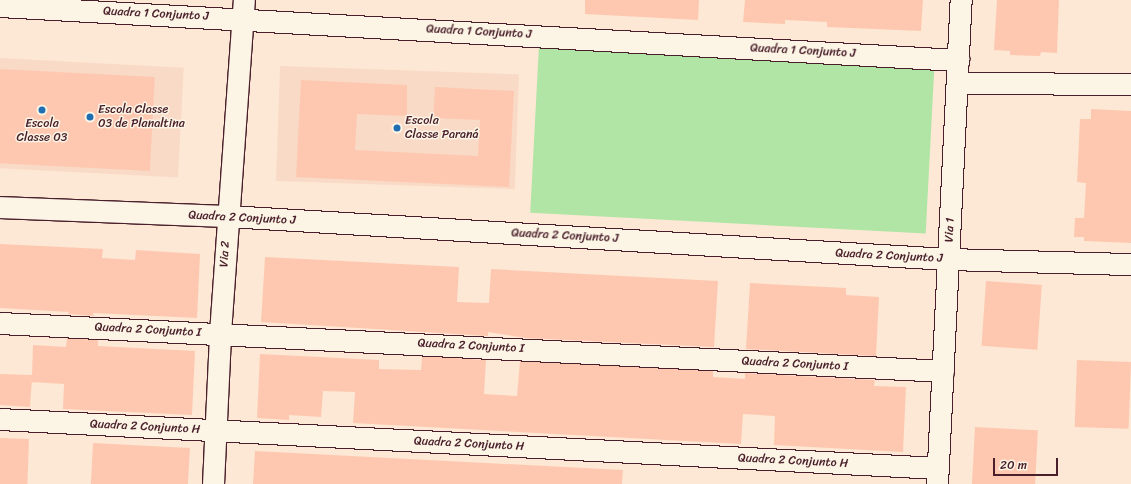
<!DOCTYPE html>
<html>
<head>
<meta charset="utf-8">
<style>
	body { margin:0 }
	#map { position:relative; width:1131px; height:484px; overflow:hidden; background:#fde8d5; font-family:Sriracha,sans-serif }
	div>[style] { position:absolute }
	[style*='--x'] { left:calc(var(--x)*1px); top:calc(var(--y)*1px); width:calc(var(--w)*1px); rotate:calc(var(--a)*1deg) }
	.built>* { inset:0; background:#f9dac7; transform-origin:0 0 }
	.green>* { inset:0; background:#b1e5a6; transform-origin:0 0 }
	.building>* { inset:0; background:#fec8b0; transform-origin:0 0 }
	.roads { filter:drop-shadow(1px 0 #4a1f2b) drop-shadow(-1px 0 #4a1f2b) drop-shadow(0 1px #4a1f2b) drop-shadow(0 -1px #4a1f2b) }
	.minor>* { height:21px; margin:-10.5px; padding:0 10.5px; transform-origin:10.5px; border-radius:10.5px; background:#fcf5e5 }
	.dots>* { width:11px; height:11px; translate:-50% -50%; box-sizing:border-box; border:2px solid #fcf5e5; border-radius:50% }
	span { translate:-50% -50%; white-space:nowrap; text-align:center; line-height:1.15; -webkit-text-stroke:3px #fcf5e5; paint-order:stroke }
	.street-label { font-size:12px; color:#4a1f2b }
	.poi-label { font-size:12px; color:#4a1f2b }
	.left { translate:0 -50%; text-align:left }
	.scale { position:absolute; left:993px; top:458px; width:65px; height:18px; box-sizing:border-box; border:2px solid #4a1f2b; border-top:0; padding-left:5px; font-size:12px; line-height:14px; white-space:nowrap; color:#4a1f2b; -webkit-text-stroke:3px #fcf5e5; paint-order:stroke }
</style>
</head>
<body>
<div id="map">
	<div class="built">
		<i style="left:0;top:58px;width:184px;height:110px;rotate:3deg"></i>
		<i style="left:280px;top:66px;width:239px;height:115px;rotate:2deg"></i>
	</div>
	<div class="green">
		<i style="left:539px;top:45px;width:396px;height:168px;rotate:3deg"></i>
	</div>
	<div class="building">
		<i style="clip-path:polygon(585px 0,699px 0,698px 20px,585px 14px)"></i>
		<i style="clip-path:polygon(745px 0,923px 0,921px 31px,827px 27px,827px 22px,785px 20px,785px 24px,743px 22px)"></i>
		<i style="clip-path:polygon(997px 0,1059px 0,1057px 53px,1041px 52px,1040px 56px,1010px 55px,1010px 51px,994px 50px)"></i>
		<i style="left:0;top:69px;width:155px;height:94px;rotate:3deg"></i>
		<i style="clip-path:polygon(301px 80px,407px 85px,407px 116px,357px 114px,355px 150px,478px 156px,480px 120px,433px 118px,435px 87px,514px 91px,509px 187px,296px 177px)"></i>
		<i style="clip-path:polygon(1091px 109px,1131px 111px,1131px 243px,1084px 241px,1084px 237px,1074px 237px,1075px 218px,1084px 218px,1086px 183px,1077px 182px,1080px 119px,1091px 119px)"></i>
		<i style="clip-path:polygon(0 244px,103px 249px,102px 258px,135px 260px,136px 250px,200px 254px,197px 318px,93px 313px,94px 316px,68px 314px,69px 312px,0 308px)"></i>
		<i style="clip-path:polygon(265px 257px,459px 267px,457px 302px,489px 303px,491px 269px,718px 281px,714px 347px,526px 338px,488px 332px,488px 336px,261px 322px)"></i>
		<i style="left:986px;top:281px;width:56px;height:65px;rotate:4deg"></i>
		<i style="clip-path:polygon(750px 283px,846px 288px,846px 295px,879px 297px,876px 356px,746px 349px)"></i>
		<i style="clip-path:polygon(67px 338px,98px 340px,98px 346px,195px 351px,192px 415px,63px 409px,64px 384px,31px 382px,32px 379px,30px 407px,0 405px,0 374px,32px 375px,33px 345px,66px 347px)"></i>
		<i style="clip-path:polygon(260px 354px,379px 360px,379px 369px,421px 370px,422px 356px,486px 360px,484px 394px,517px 396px,520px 361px,713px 371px,713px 377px,745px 379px,745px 373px,875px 380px,874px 386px,906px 387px,903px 452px,774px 445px,775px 416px,743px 414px,741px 444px,353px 423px,355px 392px,323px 391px,321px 417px,289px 415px,289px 420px,257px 418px)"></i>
		<i style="left:1077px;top:360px;width:54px;height:67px;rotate:2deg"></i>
		<i style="left:975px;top:427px;width:63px;height:57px;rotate:3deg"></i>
		<i style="left:0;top:438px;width:29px;height:46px;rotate:2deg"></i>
		<i style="left:93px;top:443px;width:97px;height:41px;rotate:3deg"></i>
		<i style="clip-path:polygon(255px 451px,623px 470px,622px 484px,253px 484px)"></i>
	</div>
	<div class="roads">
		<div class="minor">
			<i style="--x:0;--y:6;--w:960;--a:3.23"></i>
			<i style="--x:957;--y:83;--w:174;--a:0.3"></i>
			<i style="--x:0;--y:207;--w:228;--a:2.3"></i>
			<i style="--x:228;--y:216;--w:721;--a:3.42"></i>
			<i style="--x:948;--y:259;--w:183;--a:1.6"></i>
			<i style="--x:0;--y:323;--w:944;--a:2.91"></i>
			<i style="--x:0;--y:419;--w:939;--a:2.99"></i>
			<i style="--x:213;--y:484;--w:151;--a:-87.3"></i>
			<i style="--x:220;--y:333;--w:334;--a:-85.9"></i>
			<i style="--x:937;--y:484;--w:485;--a:-87.2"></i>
		</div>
	</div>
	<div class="dots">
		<i style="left:42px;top:110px;background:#1f6fb2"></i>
		<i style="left:90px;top:117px;background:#1f6fb2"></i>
		<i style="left:397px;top:128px;background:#1f6fb2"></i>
	</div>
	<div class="street-label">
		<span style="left:156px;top:14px;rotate:3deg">Quadra 1 Conjunto J</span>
		<span style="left:479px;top:32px;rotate:3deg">Quadra 1 Conjunto J</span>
		<span style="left:803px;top:51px;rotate:3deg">Quadra 1 Conjunto J</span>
		<span style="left:242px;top:218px;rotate:3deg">Quadra 2 Conjunto J</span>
		<span style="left:950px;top:230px;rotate:-87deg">Via 1</span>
		<span style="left:565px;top:236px;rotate:3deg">Quadra 2 Conjunto J</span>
		<span style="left:225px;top:254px;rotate:-86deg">Via 2</span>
		<span style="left:889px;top:256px;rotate:3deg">Quadra 2 Conjunto J</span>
		<span style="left:148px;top:330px;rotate:3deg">Quadra 2 Conjunto I</span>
		<span style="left:471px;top:346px;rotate:3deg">Quadra 2 Conjunto I</span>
		<span style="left:795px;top:364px;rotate:3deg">Quadra 2 Conjunto I</span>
		<span style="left:145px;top:427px;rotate:3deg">Quadra 2 Conjunto H</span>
		<span style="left:469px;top:444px;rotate:3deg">Quadra 2 Conjunto H</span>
		<span style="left:793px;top:461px;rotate:3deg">Quadra 2 Conjunto H</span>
	</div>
	<div class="poi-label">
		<span class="left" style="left:98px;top:117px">Escola Classe<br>03 de Planaltina</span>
		<span class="left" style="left:405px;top:128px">Escola<br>Classe Paraná</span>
		<span style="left:42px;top:131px">Escola<br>Classe 03</span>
	</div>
	<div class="scale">20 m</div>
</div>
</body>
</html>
